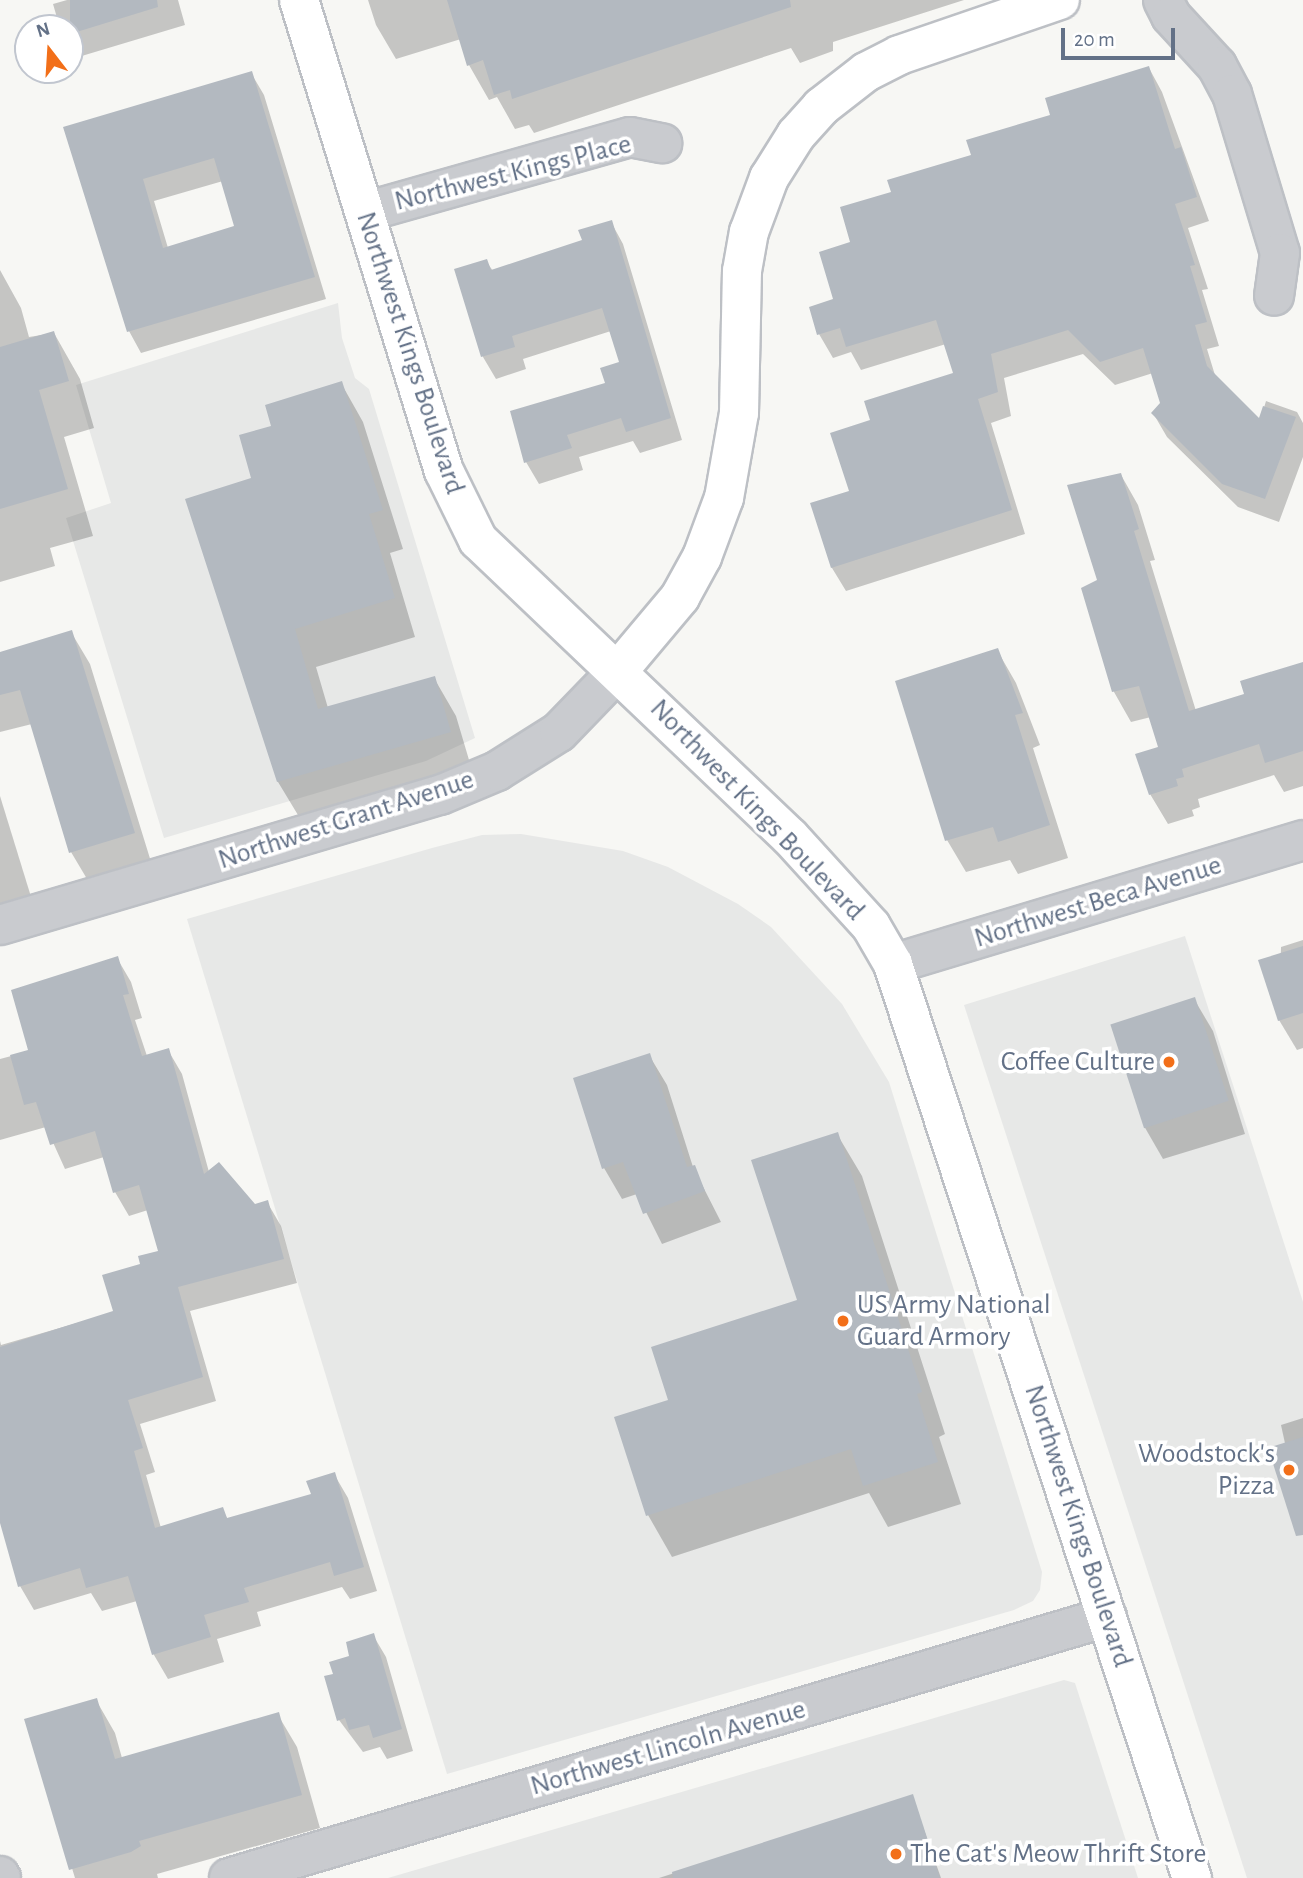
<!DOCTYPE html>
<html>
<head>
<meta charset="utf-8">
<style>
	body { margin:0 }
	#map { position:relative; width:1303px; height:1878px; overflow:hidden; background:#f7f7f4; font-family:"Alegreya Sans",sans-serif }
	div>[style] { position:absolute }
	[style*='--x'] { left:calc(var(--x)*1px); top:calc(var(--y)*1px); width:calc(var(--w)*1px); rotate:calc(var(--a)*1deg) }
	.built>* { inset:0; background:#e7e8e7 }
	.shadow>* { inset:0; background:#0003 }
	.building>* { inset:0; background:#b3b9c0; transform-origin:0 0 }
	.roads { filter:drop-shadow(2px 0 #bdc0c5) drop-shadow(-2px 0 #bdc0c5) drop-shadow(0 2px #bdc0c5) drop-shadow(0 -2px #bdc0c5) }
	.minor>* { height:38px; margin:-19px; padding:0 19px; transform-origin:19px; border-radius:19px; background:#c9cbcf }
	.tertiary>* { height:38px; margin:-19px; padding:0 19px; transform-origin:19px; border-radius:19px; background:#c9cbcf }
	.secondary>* { height:38px; margin:-19px; padding:0 19px; transform-origin:19px; border-radius:19px; background:#fff }
	.dots>* { width:19px; height:19px; translate:-50% -50%; box-sizing:border-box; border:4px solid #fff; border-radius:50% }
	span { translate:-50% -50%; white-space:nowrap; text-align:center; line-height:1.15; -webkit-text-stroke:7px #fff; paint-order:stroke }
	.street-label { font-size:28px; color:#637187 }
	.poi-label { font-size:28px; color:#637187 }
	.right { translate:-100% -50%; text-align:right }
	.left { translate:0 -50%; text-align:left }
	.north { position:absolute; left:14px; top:14px; width:70px; height:70px; box-sizing:border-box; background:#fff; border:2px solid #c1c6cf; border-radius:50%; rotate:343deg; font-size:19px; font-weight:700; line-height:28px; text-align:center; color:#637187 }
	.north::after { content:''; display:block; margin:auto; width:24px; height:32px; background:#f26f19; clip-path:polygon(50% 0,100% 100%,50% 72%,0 100%) }
	.scale { position:absolute; left:1061px; top:28px; width:114px; height:32px; box-sizing:border-box; border:4px solid #637187; border-top:0; padding-left:9px; font-size:21px; line-height:24px; white-space:nowrap; color:#637187; -webkit-text-stroke:5px #fff; paint-order:stroke }
</style>
</head>
<body>
<div id="map">
	<div class="built">
		<i style="clip-path:polygon(338px 303px,342px 338px,355px 378px,369px 389px,475px 738px,426px 761px,164px 838px,66px 518px,111px 503px,76px 385px)"></i>
		<i style="clip-path:polygon(521px 834px,623px 851px,668px 867px,738px 904px,771px 927px,842px 1004px,889px 1082px,1042px 1572px,1040px 1590px,1033px 1601px,1014px 1610px,447px 1774px,187px 919px,432px 848px,482px 835px)"></i>
		<i style="clip-path:polygon(1185px 936px,1303px 1302px,1303px 1878px,1247px 1878px,964px 1005px)"></i>
		<i style="clip-path:polygon(1064px 1680px,1075px 1683px,1138px 1878px,388px 1878px)"></i>
	</div>
	<div class="shadow">
		<i style="clip-path:polygon(67px 0,178px 0,185px 25px,75px 58px,70px 50px,70px 28px,60px 28px,53px 4px)"></i>
		<i style="clip-path:polygon(368px 0,964px 0,833px 42px,833px 51px,800px 63px,791px 48px,534px 133px,529px 125px,515px 129px,497px 97px,489px 100px,469px 65px,461px 39px,396px 59px,376px 25px)"></i>
		<i style="clip-path:polygon(1149px 68px,1162px 92px,1209px 221px,1188px 228px,1208px 289px,1202px 290px,1219px 346px,1207px 349px,1218px 385px,1260px 421px,1266px 401px,1297px 412px,1303px 423px,1303px 457px,1279px 522px,1238px 507px,1167px 437px,1153px 413px,1162px 404px,1153px 373px,1115px 385px,1083px 354px,1004px 378px,1011px 416px,991px 423px,1025px 534px,846px 591px,832px 568px,812px 504px,851px 492px,872px 421px,955px 375px,946px 344px,861px 370px,851px 352px,833px 358px,819px 334px,835px 300px,853px 243px,893px 194px)"></i>
		<i style="clip-path:polygon(evenodd,251px 73px,264px 95px,326px 299px,141px 353px,129px 331px,65px 128px,251px 73px,223px 181px,236px 228px,168px 248px,154px 201px,223px 181px)"></i>
		<i style="clip-path:polygon(611px 222px,623px 244px,682px 440px,640px 453px,633px 441px,579px 457px,583px 470px,539px 484px,526px 462px,607px 384px,621px 363px,611px 331px,523px 359px,526px 369px,496px 379px,483px 357px,456px 271px,486px 261px,493px 271px,584px 241px)"></i>
		<i style="clip-path:polygon(0 270px,21px 308px,29px 337px,54px 333px,80px 379px,94px 428px,64px 437px,93px 536px,50px 548px,55px 566px,0 582px)"></i>
		<i style="clip-path:polygon(341px 383px,363px 422px,403px 549px,390px 553px,415px 637px,316px 667px,328px 708px,434px 678px,456px 716px,472px 770px,301px 820px,278px 782px,188px 500px,254px 480px,274px 427px)"></i>
		<i style="clip-path:polygon(1121px 475px,1138px 505px,1155px 560px,1150px 561px,1196px 711px,1246px 695px,1303px 664px,1303px 786px,1284px 792px,1274px 775px,1198px 799px,1200px 807px,1192px 810px,1194px 816px,1168px 824px,1150px 794px,1160px 748px,1151px 717px,1131px 722px,1114px 692px,1083px 589px,1099px 581px)"></i>
		<i style="clip-path:polygon(71px 632px,90px 664px,152px 865px,90px 884px,71px 852px,32px 724px,0 732px,0 662px)"></i>
		<i style="clip-path:polygon(997px 650px,1016px 683px,1040px 745px,1033px 748px,1068px 858px,1018px 874px,1010px 860px,966px 872px,947px 840px)"></i>
		<i style="clip-path:polygon(0 796px,32px 900px,0 910px)"></i>
		<i style="clip-path:polygon(1303px 940px,1303px 1048px,1297px 1050px,1279px 1020px,1281px 947px)"></i>
		<i style="clip-path:polygon(117px 958px,131px 982px,142px 1018px,135px 1020px,147px 1056px,168px 1050px,182px 1074px,209px 1172px,254px 1206px,267px 1202px,281px 1226px,297px 1283px,190px 1311px,216px 1401px,140px 1424px,155px 1472px,146px 1475px,161px 1528px,222px 1509px,228px 1520px,313px 1495px,334px 1474px,348px 1498px,377px 1591px,350px 1599px,342px 1587px,257px 1612px,261px 1626px,217px 1639px,224px 1662px,168px 1679px,154px 1655px,137px 1601px,102px 1611px,91px 1593px,34px 1610px,20px 1586px,0 1518px,0 1341px,1px 1345px,115px 1312px,142px 1265px,160px 1252px,148px 1210px,129px 1216px,115px 1192px,104px 1157px,65px 1169px,46px 1127px,0 1140px,0 1059px,30px 1051px)"></i>
		<i style="clip-path:polygon(1194px 999px,1213px 1031px,1245px 1134px,1163px 1159px,1144px 1126px)"></i>
		<i style="clip-path:polygon(649px 1055px,667px 1085px,693px 1167px,721px 1222px,662px 1244px,637px 1194px,622px 1199px,604px 1168px,575px 1079px)"></i>
		<i style="clip-path:polygon(837px 1134px,862px 1176px,945px 1434px,939px 1437px,961px 1504px,888px 1527px,869px 1493px,672px 1557px,648px 1515px,670px 1401px,799px 1301px)"></i>
		<i style="clip-path:polygon(1303px 1418px,1303px 1526px,1281px 1425px)"></i>
		<i style="clip-path:polygon(373px 1635px,386px 1657px,413px 1751px,387px 1759px,380px 1747px,363px 1752px,339px 1720px,335px 1675px)"></i>
		<i style="clip-path:polygon(96px 1700px,115px 1733px,122px 1758px,278px 1715px,297px 1747px,320px 1828px,157px 1874px,158px 1878px,75px 1878px,27px 1721px)"></i>
		<i style="clip-path:polygon(912px 1796px,941px 1878px,659px 1878px)"></i>
	</div>
	<div class="building">
		<i style="clip-path:polygon(70px 0,157px 0,158px 7px,70px 34px)"></i>
		<i style="clip-path:polygon(447px 0,790px 0,791px 7px,512px 99px,510px 90px,494px 95px,483px 60px,467px 66px)"></i>
		<i style="clip-path:polygon(1149px 66px,1175px 149px,1181px 147px,1197px 197px,1175px 204px,1195px 265px,1190px 266px,1207px 322px,1195px 325px,1207px 366px,1259px 418px,1263px 406px,1296px 417px,1265px 499px,1222px 484px,1151px 413px,1160px 403px,1143px 348px,1100px 362px,1068px 330px,991px 354px,998px 392px,978px 399px,1012px 510px,831px 568px,810px 503px,849px 491px,830px 433px,870px 420px,864px 401px,953px 373px,936px 320px,846px 347px,840px 328px,817px 335px,809px 307px,833px 299px,819px 252px,850px 242px,840px 207px,891px 192px,887px 180px,971px 155px,966px 140px,1050px 115px,1045px 98px)"></i>
		<i style="clip-path:polygon(evenodd,252px 71px,315px 277px,127px 332px,63px 127px,252px 71px,214px 158px,234px 226px,163px 248px,143px 179px,214px 158px)"></i>
		<i style="clip-path:polygon(612px 220px,671px 418px,626px 432px,621px 418px,567px 435px,572px 448px,524px 463px,510px 411px,605px 383px,600px 368px,619px 362px,602px 308px,512px 336px,515px 347px,481px 357px,454px 269px,487px 259px,491px 270px,582px 240px,578px 230px)"></i>
		<i style="clip-path:polygon(54px 331px,69px 381px,39px 390px,68px 489px,0 509px,0 347px)"></i>
		<i style="clip-path:polygon(342px 381px,383px 510px,369px 514px,395px 598px,295px 629px,318px 709px,435px 676px,451px 732px,277px 782px,185px 499px,251px 478px,239px 435px,271px 426px,265px 405px)"></i>
		<i style="clip-path:polygon(1121px 473px,1139px 529px,1134px 531px,1189px 711px,1244px 694px,1240px 681px,1303px 662px,1303px 751px,1265px 763px,1259px 744px,1182px 769px,1184px 777px,1176px 779px,1178px 786px,1149px 795px,1135px 754px,1158px 747px,1139px 686px,1112px 692px,1081px 588px,1097px 580px,1067px 485px)"></i>
		<i style="clip-path:polygon(72px 630px,135px 833px,69px 853px,20px 690px,0 695px,0 652px)"></i>
		<i style="clip-path:polygon(998px 648px,1023px 713px,1015px 715px,1050px 825px,998px 842px,993px 827px,945px 841px,895px 681px)"></i>
		<i style="clip-path:polygon(1303px 946px,1303px 1013px,1278px 1021px,1258px 960px)"></i>
		<i style="clip-path:polygon(118px 956px,129px 994px,123px 995px,142px 1056px,169px 1048px,204px 1174px,219px 1162px,255px 1204px,268px 1200px,284px 1259px,178px 1287px,203px 1377px,128px 1400px,143px 1448px,134px 1451px,155px 1528px,223px 1507px,227px 1518px,311px 1494px,306px 1481px,335px 1472px,364px 1567px,334px 1576px,330px 1562px,244px 1588px,249px 1602px,204px 1615px,211px 1637px,152px 1655px,128px 1576px,86px 1588px,80px 1568px,18px 1587px,0 1523px,0 1347px,113px 1311px,102px 1275px,140px 1264px,138px 1256px,158px 1251px,139px 1185px,113px 1193px,95px 1131px,50px 1145px,36px 1102px,24px 1105px,10px 1055px,28px 1050px,11px 990px)"></i>
		<i style="left:1195px;top:997px;width:109px;height:89px;rotate:72deg"></i>
		<i style="clip-path:polygon(650px 1053px,687px 1167px,695px 1165px,705px 1191px,643px 1214px,623px 1162px,602px 1169px,573px 1078px)"></i>
		<i style="clip-path:polygon(838px 1132px,922px 1392px,917px 1394px,938px 1462px,863px 1486px,851px 1449px,646px 1516px,614px 1417px,668px 1400px,651px 1347px,797px 1300px,751px 1160px)"></i>
		<i style="clip-path:polygon(1303px 1437px,1303px 1535px,1296px 1536px,1268px 1448px)"></i>
		<i style="clip-path:polygon(374px 1633px,402px 1729px,373px 1738px,369px 1725px,349px 1730px,345px 1718px,337px 1721px,324px 1676px,333px 1674px,329px 1662px,349px 1656px,346px 1642px)"></i>
		<i style="clip-path:polygon(97px 1698px,115px 1759px,279px 1712px,302px 1795px,139px 1841px,141px 1846px,131px 1852px,69px 1870px,24px 1719px)"></i>
		<i style="clip-path:polygon(913px 1794px,940px 1878px,673px 1878px,672px 1872px)"></i>
	</div>
	<div class="roads">
		<div class="minor">
			<i style="--x:1163;--y:0;--w:18;--a:63"></i>
			<i style="--x:1171;--y:16;--w:68;--a:47.4"></i>
			<i style="--x:1217;--y:66;--w:32;--a:62"></i>
			<i style="--x:1232;--y:94;--w:166;--a:73.2"></i>
			<i style="--x:1280;--y:253;--w:43;--a:97.9"></i>
			<i style="--x:365;--y:212;--w:275;--a:-15.8"></i>
			<i style="--x:630;--y:137;--w:33;--a:11"></i>
			<i style="--x:893;--y:964;--w:428;--a:-16.8"></i>
			<i style="--x:0;--y:1876;--w:2;--a:63"></i>
			<i style="--x:229;--y:1878;--w:916;--a:-16.56"></i>
		</div>
		<div class="tertiary">
			<i style="--x:0;--y:925;--w:459;--a:-16.5"></i>
			<i style="--x:440;--y:795;--w:62;--a:-22.8"></i>
			<i style="--x:497;--y:771;--w:73;--a:-32.2"></i>
			<i style="--x:559;--y:732;--w:85;--a:-46"></i>
		</div>
		<div class="secondary">
			<i style="--x:299;--y:0;--w:493;--a:72.9"></i>
			<i style="--x:444;--y:471;--w:77;--a:63.8"></i>
			<i style="--x:478;--y:540;--w:431;--a:43.6"></i>
			<i style="--x:790;--y:837;--w:120;--a:47.7"></i>
			<i style="--x:871;--y:926;--w:44;--a:59.9"></i>
			<i style="--x:893;--y:964;--w:962;--a:71.89"></i>
			<i style="--x:618;--y:671;--w:97;--a:-50"></i>
			<i style="--x:680;--y:597;--w:46;--a:-61.2"></i>
			<i style="--x:702;--y:557;--w:63;--a:-69.6"></i>
			<i style="--x:724;--y:498;--w:86;--a:-80"></i>
			<i style="--x:739;--y:413;--w:142;--a:-88.8"></i>
			<i style="--x:742;--y:271;--w:40;--a:-80"></i>
			<i style="--x:749;--y:232;--w:58;--a:-69.7"></i>
			<i style="--x:769;--y:178;--w:51;--a:-57.9"></i>
			<i style="--x:796;--y:135;--w:38;--a:-48"></i>
			<i style="--x:821;--y:107;--w:57;--a:-37.9"></i>
			<i style="--x:866;--y:72;--w:37;--a:-27"></i>
			<i style="--x:899;--y:55;--w:170;--a:-18.9"></i>
		</div>
	</div>
	<div class="dots">
		<i style="left:1169px;top:1062px;background:#f26f19"></i>
		<i style="left:843px;top:1321px;background:#f26f19"></i>
		<i style="left:1289px;top:1470px;background:#f26f19"></i>
		<i style="left:896px;top:1854px;background:#f26f19"></i>
	</div>
	<div class="street-label">
		<span style="left:513px;top:173px;rotate:-14deg">Northwest Kings Place</span>
		<span style="left:410px;top:353px;rotate:72deg">Northwest Kings Boulevard</span>
		<span style="left:757px;top:810px;rotate:46deg">Northwest Kings Boulevard</span>
		<span style="left:346px;top:820px;rotate:-18deg">Northwest Grant Avenue</span>
		<span style="left:1098px;top:902px;rotate:-17deg">Northwest Beca Avenue</span>
		<span style="left:1078px;top:1526px;rotate:72deg">Northwest Kings Boulevard</span>
		<span style="left:668px;top:1748px;rotate:-16deg">Northwest Lincoln Avenue</span>
	</div>
	<div class="poi-label">
		<span class="right" style="left:1155px;top:1062px">Coffee Culture</span>
		<span class="left" style="left:857px;top:1321px">US Army National<br>Guard Armory</span>
		<span class="right" style="left:1275px;top:1470px">Woodstock's<br>Pizza</span>
		<span class="left" style="left:910px;top:1854px">The Cat's Meow Thrift Store</span>
	</div>
	<div class="north">N</div>
	<div class="scale">20 m</div>
</div>
</body>
</html>
